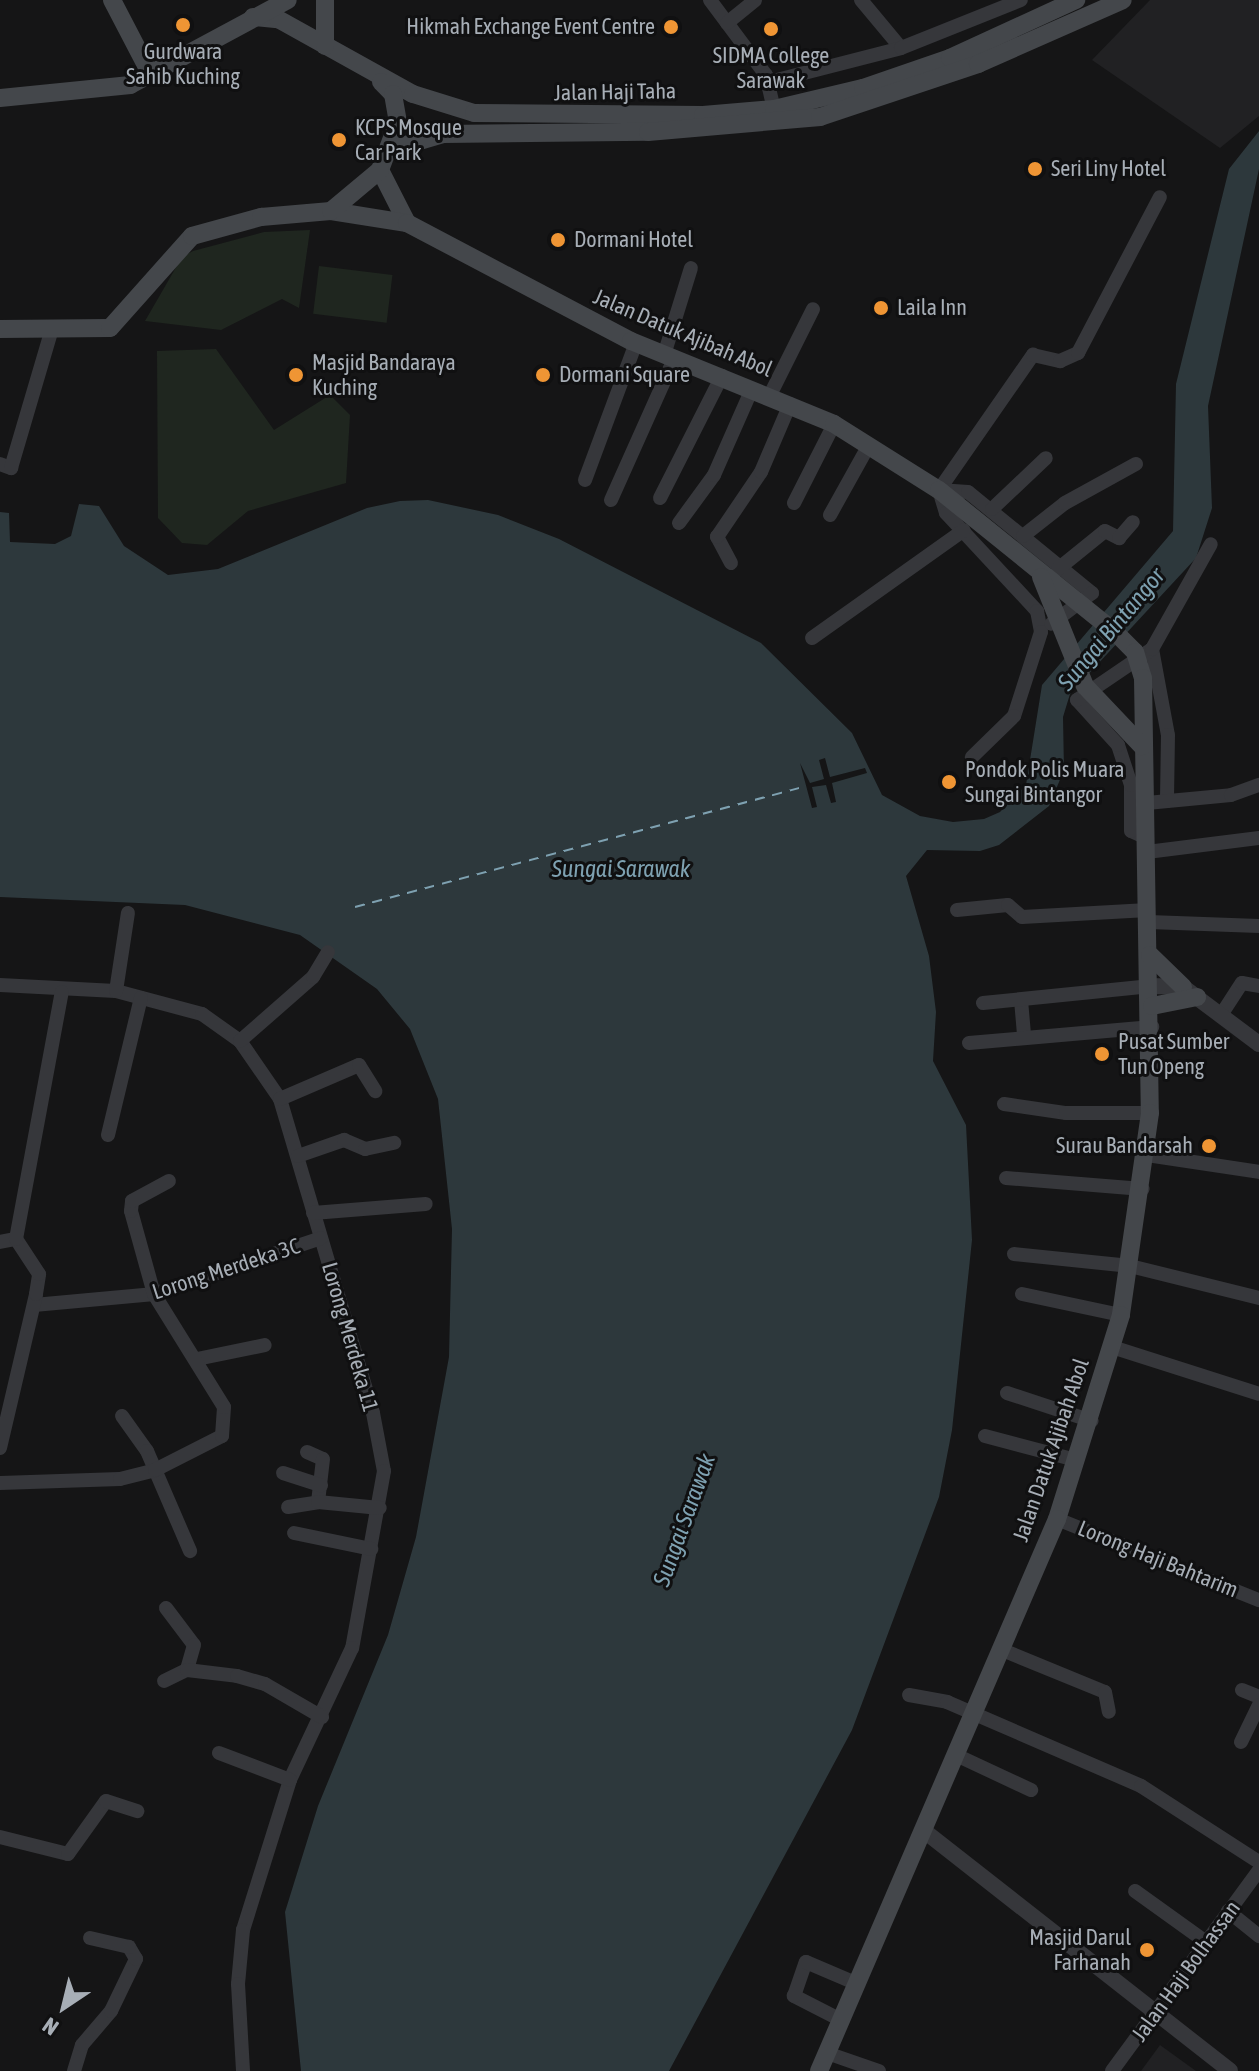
<!DOCTYPE html>
<html>
<head>
<meta charset="utf-8">
<style>
	body { margin:0 }
	#map { position:relative; width:1259px; height:2071px; overflow:hidden; background:#151516; font-family:"Asap Condensed",sans-serif }
	div>[style] { position:absolute }
	[style*='--x'] { left:calc(var(--x)*1px); top:calc(var(--y)*1px); width:calc(var(--w)*1px); rotate:calc(var(--a)*1deg) }
	.built>* { inset:0; background:#212123 }
	.green>* { inset:0; background:#1f261f; transform-origin:0 0 }
	.water>* { inset:0; background:#2d383c }
	.pier>* { inset:0; background:#151516 }
	.ferry>* { height:2px; margin-top:-1px; transform-origin:0; background:repeating-linear-gradient(90deg,#7ea1b1 0 10px,transparent 0 18px) }
	.minor>* { height:14px; margin:-7px; padding:0 7px; transform-origin:7px; border-radius:7px; background:#36373b }
	.tertiary>* { height:16px; margin:-8px; padding:0 8px; transform-origin:8px; border-radius:8px; background:#36373b }
	.secondary>* { height:18px; margin:-9px; padding:0 9px; transform-origin:9px; border-radius:9px; background:#44474b }
	.dots>* { width:22px; height:22px; translate:-50% -50%; box-sizing:border-box; border:4px solid #101011; border-radius:50% }
	span { translate:-50% -50%; white-space:nowrap; text-align:center; line-height:1.15; -webkit-text-stroke:6px #101011; paint-order:stroke }
	.poi-label { font-size:22px; color:#a7aeb6 }
	.right { translate:-100% -50%; text-align:right }
	.left { translate:0 -50%; text-align:left }
	.street-label { font-size:22px; color:#a7aeb6 }
	.water-label { font-size:24px; color:#7ea1b1; font-style:italic }
	.north { position:absolute; left:24px; top:1967px; width:80px; height:80px; -webkit-text-stroke:6px #101011; paint-order:stroke; rotate:215deg; font-size:22px; font-weight:700; line-height:32px; text-align:center; color:#a7aeb6 }
	.north::after { content:''; display:block; margin:auto; width:28px; height:36px; background:#a7aeb6; clip-path:polygon(50% 0,100% 100%,50% 72%,0 100%) }
</style>
</head>
<body>
<div id="map">
	<div class="built">
		<i style="clip-path:polygon(1150px 0,1259px 0,1259px 116px,1220px 148px,1092px 60px)"></i>
		<i style="clip-path:polygon(1160px 2045px,1196px 2071px,1141px 2071px)"></i>
	</div>
	<div class="green">
		<i style="clip-path:polygon(310px 230px,299px 308px,282px 299px,221px 330px,145px 321px,182px 257px,193px 251px,264px 232px)"></i>
		<i style="left:319px;top:266px;width:74px;height:48px;rotate:7deg"></i>
		<i style="clip-path:polygon(216px 349px,274px 430px,330px 395px,350px 415px,346px 483px,248px 511px,207px 545px,182px 543px,158px 518px,157px 351px)"></i>
	</div>
	<div class="water">
		<i style="clip-path:polygon(1259px 131px,1259px 169px,1208px 406px,1212px 508px,1196px 558px,1070px 694px,1063px 717px,1064px 770px,1049px 806px,999px 845px,980px 851px,927px 850px,906px 876px,929px 956px,936px 1012px,933px 1061px,966px 1125px,972px 1240px,952px 1430px,939px 1497px,852px 1730px,669px 2071px,301px 2071px,285px 1912px,318px 1806px,388px 1635px,416px 1537px,449px 1357px,452px 1229px,438px 1099px,410px 1029px,377px 989px,300px 935px,185px 905px,0 897px,0 512px,9px 513px,10px 542px,55px 544px,71px 536px,79px 504px,99px 506px,124px 546px,168px 575px,218px 569px,367px 508px,400px 501px,428px 500px,498px 515px,559px 539px,761px 643px,852px 733px,882px 795px,920px 816px,953px 822px,984px 819px,1000px 812px,1026px 785px,1042px 685px,1173px 531px,1176px 384px,1229px 169px)"></i>
	</div>
	<div class="pier">
		<i style="clip-path:polygon(825px 758px,830px 777px,865px 768px,867px 773px,832px 783px,836px 802px,831px 803px,826px 785px,812px 787px,817px 807px,812px 808px,800px 763px,810px 783px,824px 779px,819px 760px)"></i>
	</div>
	<div class="ferry">
		<i style="--x:355;--y:907;--w:467;--a:-15"></i>
	</div>
	<div class="minor">
		<i style="--x:710;--y:0;--w:94;--a:53.3"></i>
		<i style="--x:766;--y:75;--w:35;--a:77"></i>
		<i style="--x:861;--y:0;--w:62;--a:50.2"></i>
		<i style="--x:727;--y:23;--w:36;--a:-39"></i>
		<i style="--x:769;--y:82;--w:136;--a:-14.4"></i>
		<i style="--x:901;--y:48;--w:129;--a:-21.8"></i>
		<i style="--x:664;--y:355;--w:91;--a:-72.8"></i>
		<i style="--x:770;--y:395;--w:96;--a:-63.4"></i>
		<i style="--x:0;--y:464;--w:12;--a:20"></i>
		<i style="--x:11;--y:468;--w:145;--a:-73.6"></i>
		<i style="--x:585;--y:480;--w:146;--a:-69.6"></i>
		<i style="--x:939;--y:490;--w:165;--a:-55.2"></i>
		<i style="--x:1033;--y:355;--w:28;--a:13"></i>
		<i style="--x:1060;--y:361;--w:20;--a:-24"></i>
		<i style="--x:1078;--y:353;--w:176;--a:-62.3"></i>
		<i style="--x:939;--y:490;--w:24;--a:73"></i>
		<i style="--x:946;--y:513;--w:134;--a:47.1"></i>
		<i style="--x:1037;--y:611;--w:21;--a:79"></i>
		<i style="--x:1041;--y:632;--w:88;--a:107.8"></i>
		<i style="--x:1014;--y:716;--w:59;--a:135.7"></i>
		<i style="--x:939;--y:490;--w:29;--a:4"></i>
		<i style="--x:968;--y:492;--w:160;--a:39.2"></i>
		<i style="--x:1092;--y:593;--w:51;--a:142.9"></i>
		<i style="--x:660;--y:498;--w:137;--a:-63.1"></i>
		<i style="--x:611;--y:500;--w:154;--a:-65.9"></i>
		<i style="--x:794;--y:503;--w:89;--a:-63.1"></i>
		<i style="--x:992;--y:509;--w:74;--a:-43.4"></i>
		<i style="--x:830;--y:515;--w:80;--a:-60.9"></i>
		<i style="--x:679;--y:523;--w:59;--a:-53.9"></i>
		<i style="--x:714;--y:475;--w:94;--a:-66.2"></i>
		<i style="--x:1023;--y:536;--w:53;--a:-38.2"></i>
		<i style="--x:1065;--y:503;--w:81;--a:-28.8"></i>
		<i style="--x:731;--y:563;--w:30;--a:-118"></i>
		<i style="--x:717;--y:537;--w:78;--a:-55.9"></i>
		<i style="--x:761;--y:472;--w:74;--a:-66.9"></i>
		<i style="--x:1058;--y:569;--w:60;--a:-39"></i>
		<i style="--x:1105;--y:531;--w:16;--a:27"></i>
		<i style="--x:1119;--y:538;--w:21;--a:-49"></i>
		<i style="--x:812;--y:638;--w:186;--a:-35.4"></i>
		<i style="--x:1152;--y:649;--w:87;--a:79.5"></i>
		<i style="--x:1168;--y:735;--w:66;--a:90.9"></i>
		<i style="--x:1147;--y:803;--w:84;--a:-5.4"></i>
		<i style="--x:1231;--y:795;--w:30;--a:-20"></i>
		<i style="--x:1147;--y:838;--w:17;--a:-156"></i>
		<i style="--x:1131;--y:831;--w:46;--a:-90"></i>
		<i style="--x:1131;--y:785;--w:42;--a:-108"></i>
		<i style="--x:1118;--y:745;--w:61;--a:-132.3"></i>
		<i style="--x:1077;--y:700;--w:91;--a:-34.2"></i>
		<i style="--x:1152;--y:649;--w:120;--a:-60.7"></i>
		<i style="--x:1147;--y:852;--w:113;--a:-7.1"></i>
		<i style="--x:957;--y:910;--w:51;--a:-5.6"></i>
		<i style="--x:1008;--y:905;--w:18;--a:41"></i>
		<i style="--x:1022;--y:917;--w:126;--a:-3.2"></i>
		<i style="--x:1149;--y:922;--w:110;--a:2.1"></i>
		<i style="--x:0;--y:985;--w:116;--a:3"></i>
		<i style="--x:116;--y:991;--w:89;--a:15"></i>
		<i style="--x:202;--y:1014;--w:47;--a:35.4"></i>
		<i style="--x:240;--y:1041;--w:70;--a:55.4"></i>
		<i style="--x:280;--y:1099;--w:327;--a:73.5"></i>
		<i style="--x:373;--y:1413;--w:59;--a:79.3"></i>
		<i style="--x:384;--y:1471;--w:180;--a:100.2"></i>
		<i style="--x:352;--y:1648;--w:146;--a:115.2"></i>
		<i style="--x:290;--y:1780;--w:157;--a:107.4"></i>
		<i style="--x:243;--y:1930;--w:54;--a:95.3"></i>
		<i style="--x:238;--y:1984;--w:87;--a:86.7"></i>
		<i style="--x:116;--y:991;--w:79;--a:-81.3"></i>
		<i style="--x:1021;--y:1000;--w:38;--a:85"></i>
		<i style="--x:983;--y:1003;--w:169;--a:-5.8"></i>
		<i style="--x:1221;--y:1015;--w:38;--a:-57"></i>
		<i style="--x:1242;--y:983;--w:17;--a:10"></i>
		<i style="--x:240;--y:1041;--w:97;--a:-41.2"></i>
		<i style="--x:313;--y:977;--w:29;--a:-59"></i>
		<i style="--x:969;--y:1043;--w:184;--a:-5"></i>
		<i style="--x:280;--y:1099;--w:86;--a:-23.3"></i>
		<i style="--x:359;--y:1065;--w:31;--a:58"></i>
		<i style="--x:1004;--y:1104;--w:63;--a:8.3"></i>
		<i style="--x:1066;--y:1113;--w:84;--a:0"></i>
		<i style="--x:108;--y:1135;--w:141;--a:-76.5"></i>
		<i style="--x:1147;--y:1155;--w:113;--a:8.6"></i>
		<i style="--x:298;--y:1156;--w:49;--a:-19.2"></i>
		<i style="--x:344;--y:1140;--w:23;--a:23"></i>
		<i style="--x:365;--y:1149;--w:30;--a:-12"></i>
		<i style="--x:1006;--y:1178;--w:137;--a:4.6"></i>
		<i style="--x:313;--y:1213;--w:113;--a:-4.6"></i>
		<i style="--x:0;--y:1242;--w:16;--a:-11"></i>
		<i style="--x:1014;--y:1254;--w:117;--a:5.9"></i>
		<i style="--x:1130;--y:1266;--w:133;--a:13.9"></i>
		<i style="--x:1022;--y:1294;--w:101;--a:12"></i>
		<i style="--x:34;--y:1305;--w:121;--a:-5.2"></i>
		<i style="--x:154;--y:1294;--w:176;--a:-18.5"></i>
		<i style="--x:1112;--y:1347;--w:154;--a:17.7"></i>
		<i style="--x:197;--y:1359;--w:69;--a:-11.6"></i>
		<i style="--x:1007;--y:1393;--w:89;--a:18.2"></i>
		<i style="--x:122;--y:1416;--w:43;--a:54.5"></i>
		<i style="--x:147;--y:1451;--w:109;--a:66.7"></i>
		<i style="--x:985;--y:1436;--w:94;--a:14.8"></i>
		<i style="--x:0;--y:1448;--w:158;--a:-76.8"></i>
		<i style="--x:36;--y:1294;--w:20;--a:-81"></i>
		<i style="--x:39;--y:1274;--w:42;--a:-123.3"></i>
		<i style="--x:16;--y:1239;--w:251;--a:-79.5"></i>
		<i style="--x:307;--y:1452;--w:17;--a:24"></i>
		<i style="--x:323;--y:1459;--w:43;--a:96.6"></i>
		<i style="--x:283;--y:1473;--w:40;--a:18"></i>
		<i style="--x:0;--y:1483;--w:120;--a:-1.9"></i>
		<i style="--x:120;--y:1479;--w:36;--a:-14"></i>
		<i style="--x:155;--y:1470;--w:75;--a:-26.9"></i>
		<i style="--x:222;--y:1436;--w:29;--a:-86"></i>
		<i style="--x:224;--y:1407;--w:133;--a:-121.8"></i>
		<i style="--x:154;--y:1294;--w:86;--a:-105.5"></i>
		<i style="--x:131;--y:1211;--w:10;--a:-84"></i>
		<i style="--x:132;--y:1201;--w:42;--a:-28.4"></i>
		<i style="--x:288;--y:1507;--w:30;--a:-9"></i>
		<i style="--x:318;--y:1502;--w:62;--a:5.5"></i>
		<i style="--x:1057;--y:1519;--w:218;--a:21.9"></i>
		<i style="--x:294;--y:1533;--w:79;--a:11.7"></i>
		<i style="--x:166;--y:1608;--w:46;--a:52.9"></i>
		<i style="--x:194;--y:1645;--w:26;--a:106"></i>
		<i style="--x:1000;--y:1649;--w:113;--a:22.3"></i>
		<i style="--x:1105;--y:1692;--w:20;--a:79"></i>
		<i style="--x:164;--y:1681;--w:25;--a:-26"></i>
		<i style="--x:187;--y:1670;--w:50;--a:6.8"></i>
		<i style="--x:237;--y:1676;--w:29;--a:16"></i>
		<i style="--x:265;--y:1684;--w:66;--a:30.1"></i>
		<i style="--x:1242;--y:1690;--w:18;--a:22"></i>
		<i style="--x:909;--y:1695;--w:39;--a:10"></i>
		<i style="--x:947;--y:1702;--w:211;--a:23.4"></i>
		<i style="--x:1141;--y:1786;--w:140;--a:32.8"></i>
		<i style="--x:1241;--y:1742;--w:41;--a:-64.1"></i>
		<i style="--x:219;--y:1753;--w:76;--a:20.8"></i>
		<i style="--x:956;--y:1755;--w:83;--a:25"></i>
		<i style="--x:0;--y:1837;--w:70;--a:14"></i>
		<i style="--x:68;--y:1854;--w:65;--a:-54.4"></i>
		<i style="--x:106;--y:1801;--w:33;--a:18"></i>
		<i style="--x:1135;--y:1891;--w:87;--a:35.7"></i>
		<i style="--x:1228;--y:1911;--w:40;--a:39"></i>
		<i style="--x:839;--y:2019;--w:51;--a:-152.9"></i>
		<i style="--x:794;--y:1996;--w:36;--a:-71"></i>
		<i style="--x:806;--y:1962;--w:51;--a:23.1"></i>
		<i style="--x:827;--y:2053;--w:55;--a:19.1"></i>
		<i style="--x:74;--y:2071;--w:27;--a:-73"></i>
		<i style="--x:82;--y:2045;--w:45;--a:-49.5"></i>
		<i style="--x:111;--y:2011;--w:58;--a:-64.3"></i>
		<i style="--x:136;--y:1959;--w:14;--a:-120"></i>
		<i style="--x:129;--y:1947;--w:40;--a:-167"></i>
		<i style="--x:1112;--y:2071;--w:249;--a:-53.8"></i>
	</div>
	<div class="tertiary">
		<i style="--x:1151;--y:986;--w:32;--a:2"></i>
		<i style="--x:1183;--y:987;--w:95;--a:36.9"></i>
		<i style="--x:923;--y:1830;--w:390;--a:38.1"></i>
	</div>
	<div class="secondary">
		<i style="--x:112;--y:0;--w:85;--a:62.5"></i>
		<i style="--x:253;--y:17;--w:25;--a:5"></i>
		<i style="--x:278;--y:19;--w:154;--a:29.1"></i>
		<i style="--x:413;--y:94;--w:64;--a:17.3"></i>
		<i style="--x:474;--y:113;--w:229;--a:0.5"></i>
		<i style="--x:703;--y:115;--w:71;--a:-4.8"></i>
		<i style="--x:774;--y:109;--w:91;--a:-13.3"></i>
		<i style="--x:863;--y:88;--w:92;--a:-19"></i>
		<i style="--x:950;--y:58;--w:139;--a:-24.7"></i>
		<i style="--x:325;--y:46;--w:46;--a:-90"></i>
		<i style="--x:381;--y:82;--w:17;--a:45"></i>
		<i style="--x:393;--y:94;--w:28;--a:80"></i>
		<i style="--x:398;--y:122;--w:51;--a:110.6"></i>
		<i style="--x:380;--y:170;--w:59;--a:63"></i>
		<i style="--x:0;--y:98;--w:131;--a:-5.7"></i>
		<i style="--x:130;--y:85;--w:179;--a:-28.3"></i>
		<i style="--x:392;--y:149;--w:53;--a:-16.4"></i>
		<i style="--x:443;--y:134;--w:205;--a:-0.6"></i>
		<i style="--x:648;--y:132;--w:173;--a:-5"></i>
		<i style="--x:820;--y:117;--w:167;--a:-18.5"></i>
		<i style="--x:978;--y:64;--w:158;--a:-23.8"></i>
		<i style="--x:331;--y:211;--w:77;--a:9"></i>
		<i style="--x:407;--y:223;--w:253;--a:27.8"></i>
		<i style="--x:631;--y:341;--w:219;--a:22.2"></i>
		<i style="--x:834;--y:424;--w:124;--a:32.2"></i>
		<i style="--x:939;--y:490;--w:226;--a:38.9"></i>
		<i style="--x:1115;--y:632;--w:28;--a:45"></i>
		<i style="--x:1135;--y:652;--w:27;--a:73"></i>
		<i style="--x:1143;--y:678;--w:435;--a:89.1"></i>
		<i style="--x:1150;--y:1113;--w:204;--a:98.2"></i>
		<i style="--x:1121;--y:1315;--w:214;--a:107.4"></i>
		<i style="--x:1057;--y:1519;--w:601;--a:113.32"></i>
		<i style="--x:0;--y:329;--w:110;--a:-0.5"></i>
		<i style="--x:110;--y:328;--w:123;--a:-48.3"></i>
		<i style="--x:192;--y:236;--w:72;--a:-15.4"></i>
		<i style="--x:261;--y:217;--w:70;--a:-4.9"></i>
		<i style="--x:331;--y:211;--w:64;--a:-39.9"></i>
		<i style="--x:1041;--y:577;--w:118;--a:68"></i>
		<i style="--x:1085;--y:686;--w:83;--a:46.5"></i>
		<i style="--x:1150;--y:955;--w:46;--a:44.1"></i>
		<i style="--x:1152;--y:1006;--w:46;--a:-11.3"></i>
	</div>
	<div class="dots">
		<i style="left:183px;top:25px;background:#ef9534"></i>
		<i style="left:671px;top:27px;background:#ef9534"></i>
		<i style="left:771px;top:29px;background:#ef9534"></i>
		<i style="left:339px;top:140px;background:#ef9534"></i>
		<i style="left:1035px;top:169px;background:#ef9534"></i>
		<i style="left:558px;top:240px;background:#ef9534"></i>
		<i style="left:881px;top:308px;background:#ef9534"></i>
		<i style="left:296px;top:375px;background:#ef9534"></i>
		<i style="left:543px;top:375px;background:#ef9534"></i>
		<i style="left:949px;top:782px;background:#ef9534"></i>
		<i style="left:1102px;top:1054px;background:#ef9534"></i>
		<i style="left:1209px;top:1146px;background:#ef9534"></i>
		<i style="left:1147px;top:1950px;background:#ef9534"></i>
	</div>
	<div class="poi-label">
		<span class="right" style="left:655px;top:27px">Hikmah Exchange Event Centre</span>
		<span style="left:183px;top:64px">Gurdwara<br>Sahib Kuching</span>
		<span style="left:771px;top:68px">SIDMA College<br>Sarawak</span>
		<span class="left" style="left:355px;top:140px">KCPS Mosque<br>Car Park</span>
		<span class="left" style="left:1051px;top:169px">Seri Liny Hotel</span>
		<span class="left" style="left:574px;top:240px">Dormani Hotel</span>
		<span class="left" style="left:897px;top:308px">Laila Inn</span>
		<span class="left" style="left:312px;top:375px">Masjid Bandaraya<br>Kuching</span>
		<span class="left" style="left:559px;top:375px">Dormani Square</span>
		<span class="left" style="left:965px;top:782px">Pondok Polis Muara<br>Sungai Bintangor</span>
		<span class="left" style="left:1118px;top:1054px">Pusat Sumber<br>Tun Openg</span>
		<span class="right" style="left:1193px;top:1146px">Surau Bandarsah</span>
		<span class="right" style="left:1131px;top:1950px">Masjid Darul<br>Farhanah</span>
	</div>
	<div class="street-label">
		<span style="left:615px;top:92px;rotate:-1deg">Jalan Haji Taha</span>
		<span style="left:683px;top:333px;rotate:23deg">Jalan Datuk Ajibah Abol</span>
		<span style="left:226px;top:1269px;rotate:-18deg">Lorong Merdeka 3C</span>
		<span style="left:350px;top:1337px;rotate:74deg">Lorong Merdeka 11</span>
		<span style="left:1051px;top:1450px;rotate:-71deg">Jalan Datuk Ajibah Abol</span>
		<span style="left:1158px;top:1559px;rotate:22deg">Lorong Haji Bahtarim</span>
		<span style="left:1186px;top:1971px;rotate:-54deg">Jalan Haji Bolhassan</span>
	</div>
	<div class="water-label">
		<span style="left:1111px;top:629px;rotate:-50deg">Sungai Bintangor</span>
		<span style="left:621px;top:869px">Sungai Sarawak</span>
		<span style="left:684px;top:1520px;rotate:-70deg">Sungai Sarawak</span>
	</div>
	<div class="north">N</div>
</div>
</body>
</html>
